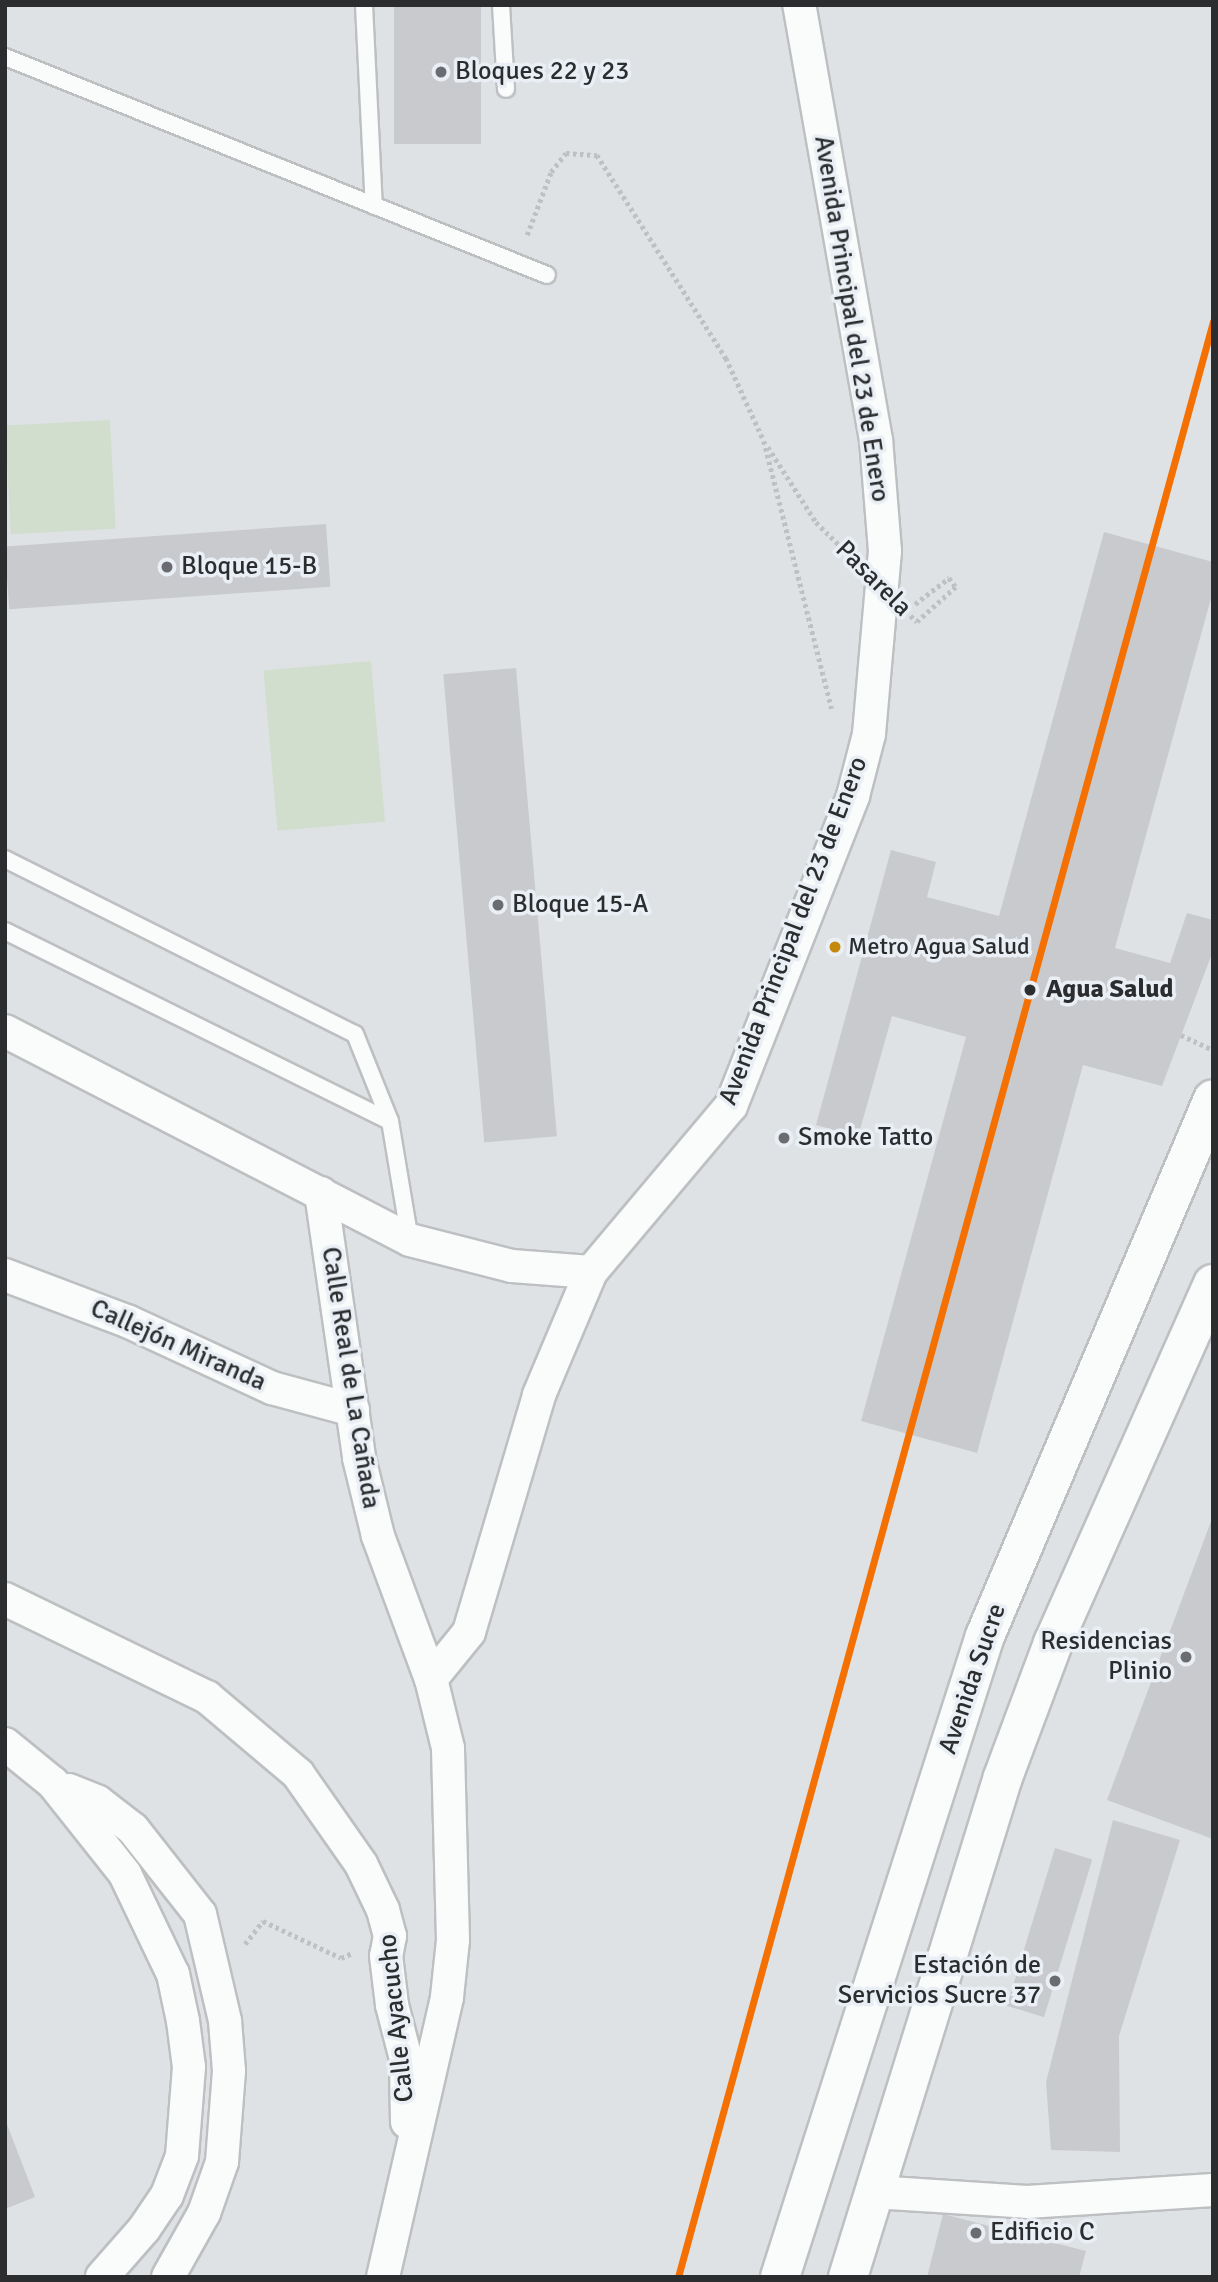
<!DOCTYPE html>
<html>
<head>
<meta charset="utf-8">
<style>
	body { margin:0 }
	#map { position:relative; width:1218px; height:2282px; overflow:hidden; background:#dfe2e5; font-family:Signika,sans-serif }
	div>[style] { position:absolute }
	[style*='--x'] { left:calc(var(--x)*1px); top:calc(var(--y)*1px); width:calc(var(--w)*1px); rotate:calc(var(--a)*1deg) }
	.green>* { inset:0; background:#d1dece; transform-origin:0 0 }
	.building>* { inset:0; background:#c9cacd; transform-origin:0 0 }
	.path>* { height:4.5px; margin-top:-2.25px; transform-origin:0; background:repeating-linear-gradient(90deg,#bfc0c2 0 3.5px,transparent 0 7px) }
	.roads { filter:drop-shadow(2px 0 #bdbfc1) drop-shadow(-2px 0 #bdbfc1) drop-shadow(0 2px #bdbfc1) drop-shadow(0 -2px #bdbfc1) }
	.lane>* { height:16px; margin:-8px; padding:0 8px; transform-origin:8px; border-radius:8px; background:#fafbfb }
	.street>* { height:32px; margin:-16px; padding:0 16px; transform-origin:16px; border-radius:16px; background:#fafbfb }
	.primary>* { height:38px; margin:-19px; padding:0 19px; transform-origin:19px; border-radius:19px; background:#fafbfb }
	.path-bridge>* { height:4.5px; margin-top:-2.25px; transform-origin:0; background:repeating-linear-gradient(90deg,#bfc0c2 0 3.5px,transparent 0 7px) }
	.metro-1>* { height:7px; margin:-3.5px; padding:0 3.5px; transform-origin:3.5px; border-radius:3.5px; background:#f47002 }
	.dots>* { width:19px; height:19px; translate:-50% -50%; box-sizing:border-box; border:4px solid #e9eff5; border-radius:50% }
	span { translate:-50% -50%; white-space:nowrap; text-align:center; line-height:1.15; -webkit-text-stroke:7px #e9eff5; paint-order:stroke }
	.bus-label { font-size:24px; color:#2b2d2f }
	.left { translate:0 -50%; text-align:left }
	.poi-label { font-size:26px; color:#2b2d2f }
	.right { translate:-100% -50%; text-align:right }
	.street-label { font-size:26px; color:#2b2d2f }
	.stop-label { font-size:26px; color:#2b2d2f; font-weight:700 }
	.frame { position:absolute; inset:0; border:7px solid #2b2d2f; pointer-events:none }
</style>
</head>
<body>
<div id="map">
	<div class="green">
		<i style="left:110px;top:420px;width:109px;height:105px;rotate:87deg"></i>
		<i style="left:371px;top:661px;width:161px;height:108px;rotate:85deg"></i>
	</div>
	<div class="building">
		<i style="left:394px;top:5px;width:87px;height:139px"></i>
		<i style="left:326px;top:524px;width:63px;height:322px;rotate:86deg"></i>
		<i style="clip-path:polygon(1104px 532px,1213px 562px,1213px 591px,1115px 948px,1170px 963px,1187px 913px,1213px 920px,1213px 951px,1162px 1086px,1083px 1065px,977px 1453px,861px 1421px,966px 1037px,892px 1016px,858px 1137px,816px 1125px,891px 850px,936px 862px,927px 897px,999px 916px)"></i>
		<i style="left:516px;top:668px;width:470px;height:73px;rotate:85deg"></i>
		<i style="clip-path:polygon(1213px 1516px,1213px 1839px,1107px 1800px)"></i>
		<i style="clip-path:polygon(1113px 1820px,1180px 1840px,1119px 2036px,1120px 2152px,1051px 2150px,1046px 2082px)"></i>
		<i style="left:1055px;top:1848px;width:39px;height:165px;rotate:17deg"></i>
		<i style="clip-path:polygon(5px 2119px,35px 2197px,5px 2209px)"></i>
		<i style="clip-path:polygon(943px 2214px,1086px 2251px,1079px 2277px,927px 2277px)"></i>
	</div>
	<div class="path">
		<i style="--x:527;--y:235;--w:67;--a:-69.1"></i>
		<i style="--x:551;--y:172;--w:24;--a:-52"></i>
		<i style="--x:566;--y:153;--w:31;--a:4"></i>
		<i style="--x:597;--y:155;--w:241;--a:57.6"></i>
		<i style="--x:726;--y:358;--w:91;--a:65.4"></i>
		<i style="--x:764;--y:441;--w:276;--a:75.8"></i>
		<i style="--x:768;--y:447;--w:89;--a:57.4"></i>
		<i style="--x:915;--y:604;--w:43;--a:-37.4"></i>
		<i style="--x:949;--y:578;--w:11;--a:52"></i>
		<i style="--x:956;--y:587;--w:52;--a:138.1"></i>
		<i style="--x:1181;--y:1035;--w:35;--a:25"></i>
		<i style="--x:245;--y:1944;--w:29;--a:-52"></i>
		<i style="--x:263;--y:1921;--w:86;--a:25.4"></i>
		<i style="--x:341;--y:1958;--w:12;--a:-24"></i>
	</div>
	<div class="roads">
		<div class="lane">
			<i style="--x:364;--y:5;--w:201;--a:87.2"></i>
			<i style="--x:501;--y:5;--w:84;--a:86.6"></i>
			<i style="--x:5;--y:57;--w:584;--a:21.91"></i>
			<i style="--x:5;--y:859;--w:391;--a:26.6"></i>
			<i style="--x:355;--y:1034;--w:94;--a:68.1"></i>
			<i style="--x:390;--y:1121;--w:121;--a:80.5"></i>
			<i style="--x:5;--y:931;--w:429;--a:26.3"></i>
		</div>
		<div class="street">
			<i style="--x:5;--y:1031;--w:456;--a:27.3"></i>
			<i style="--x:410;--y:1240;--w:105;--a:14.3"></i>
			<i style="--x:512;--y:1266;--w:79;--a:4.3"></i>
			<i style="--x:321;--y:1193;--w:268;--a:81.8"></i>
			<i style="--x:359;--y:1458;--w:80;--a:76.3"></i>
			<i style="--x:378;--y:1536;--w:153;--a:69.7"></i>
			<i style="--x:5;--y:1275;--w:130;--a:20.7"></i>
			<i style="--x:127;--y:1321;--w:160;--a:24.8"></i>
			<i style="--x:272;--y:1388;--w:84;--a:15.2"></i>
			<i style="--x:5;--y:1599;--w:225;--a:25.9"></i>
			<i style="--x:207;--y:1697;--w:119;--a:40.2"></i>
			<i style="--x:298;--y:1774;--w:110;--a:55"></i>
			<i style="--x:361;--y:1864;--w:51;--a:64.4"></i>
			<i style="--x:383;--y:1910;--w:27;--a:75"></i>
			<i style="--x:390;--y:1936;--w:20;--a:101"></i>
			<i style="--x:386;--y:1956;--w:49;--a:83"></i>
			<i style="--x:392;--y:2005;--w:56;--a:75.5"></i>
			<i style="--x:406;--y:2059;--w:63;--a:89.1"></i>
			<i style="--x:5;--y:1744;--w:62;--a:39.1"></i>
			<i style="--x:53;--y:1783;--w:116;--a:51.6"></i>
			<i style="--x:125;--y:1874;--w:111;--a:64.4"></i>
			<i style="--x:173;--y:1974;--w:48;--a:78"></i>
			<i style="--x:183;--y:2021;--w:46;--a:82.6"></i>
			<i style="--x:189;--y:2067;--w:89;--a:94.5"></i>
			<i style="--x:182;--y:2156;--w:42;--a:111"></i>
			<i style="--x:167;--y:2195;--w:41;--a:124.1"></i>
			<i style="--x:144;--y:2229;--w:64;--a:131.2"></i>
			<i style="--x:69;--y:1790;--w:31;--a:22"></i>
			<i style="--x:98;--y:1802;--w:44;--a:37.6"></i>
			<i style="--x:133;--y:1829;--w:108;--a:51.8"></i>
			<i style="--x:200;--y:1914;--w:110;--a:76.8"></i>
			<i style="--x:225;--y:2021;--w:50;--a:85.4"></i>
			<i style="--x:229;--y:2071;--w:91;--a:94.4"></i>
			<i style="--x:222;--y:2162;--w:54;--a:109.4"></i>
			<i style="--x:204;--y:2213;--w:73;--a:119.4"></i>
			<i style="--x:874;--y:2192;--w:153;--a:3.7"></i>
			<i style="--x:1027;--y:2202;--w:186;--a:-3.7"></i>
			<i style="--x:383;--y:2277;--w:287;--a:-77.1"></i>
			<i style="--x:447;--y:1997;--w:57;--a:-84"></i>
			<i style="--x:453;--y:1940;--w:192;--a:-91.5"></i>
			<i style="--x:448;--y:1748;--w:71;--a:-103.8"></i>
			<i style="--x:431;--y:1679;--w:60;--a:-51"></i>
			<i style="--x:469;--y:1632;--w:247;--a:-73.5"></i>
			<i style="--x:539;--y:1395;--w:134;--a:-67.1"></i>
			<i style="--x:591;--y:1272;--w:217;--a:-49.9"></i>
			<i style="--x:731;--y:1106;--w:333;--a:-68.5"></i>
			<i style="--x:853;--y:796;--w:64;--a:-75.5"></i>
			<i style="--x:869;--y:734;--w:184;--a:-85"></i>
			<i style="--x:885;--y:551;--w:111;--a:-94.6"></i>
			<i style="--x:876;--y:440;--w:442;--a:-100"></i>
		</div>
		<div class="primary">
			<i style="--x:780;--y:2277;--w:673;--a:-72.27"></i>
			<i style="--x:985;--y:1636;--w:583;--a:-66.99"></i>
			<i style="--x:848;--y:2277;--w:523;--a:-72.78"></i>
			<i style="--x:1003;--y:1777;--w:143;--a:-69.5"></i>
			<i style="--x:1053;--y:1643;--w:393;--a:-66"></i>
		</div>
	</div>
	<div class="path-bridge">
		<i style="--x:816;--y:522;--w:142;--a:44.7"></i>
	</div>
	<div class="metro-1">
		<i style="--x:678;--y:2277;--w:2028;--a:-74.7"></i>
	</div>
	<div class="dots">
		<i style="left:441px;top:72px;background:#6a6c6f"></i>
		<i style="left:167px;top:567px;background:#6a6c6f"></i>
		<i style="left:498px;top:905px;background:#6a6c6f"></i>
		<i style="left:835px;top:947px;background:#c4880c"></i>
		<i style="left:1030px;top:990px;background:#2b2d2f"></i>
		<i style="left:784px;top:1138px;background:#6a6c6f"></i>
		<i style="left:1186px;top:1657px;background:#6a6c6f"></i>
		<i style="left:1055px;top:1981px;background:#6a6c6f"></i>
		<i style="left:976px;top:2233px;background:#6a6c6f"></i>
	</div>
	<div class="bus-label">
		<span class="left" style="left:848px;top:947px">Metro Agua Salud</span>
	</div>
	<div class="poi-label">
		<span class="left" style="left:455px;top:72px">Bloques 22 y 23</span>
		<span class="left" style="left:181px;top:567px">Bloque 15-B</span>
		<span class="left" style="left:512px;top:905px">Bloque 15-A</span>
		<span class="left" style="left:798px;top:1138px">Smoke Tatto</span>
		<span class="right" style="left:1172px;top:1657px">Residencias<br>Plinio</span>
		<span class="right" style="left:1041px;top:1981px">Estación de<br>Servicios Sucre 37</span>
		<span class="left" style="left:990px;top:2233px">Edificio C</span>
	</div>
	<div class="street-label">
		<span style="left:851px;top:319px;rotate:81deg">Avenida Principal del 23 de Enero</span>
		<span style="left:873px;top:579px;rotate:45deg">Pasarela</span>
		<span style="left:794px;top:931px;rotate:-69deg">Avenida Principal del 23 de Enero</span>
		<span style="left:178px;top:1346px;rotate:24deg">Callejón Miranda</span>
		<span style="left:350px;top:1378px;rotate:81deg">Calle Real de La Cañada</span>
		<span style="left:973px;top:1679px;rotate:-71deg">Avenida Sucre</span>
		<span style="left:397px;top:2018px;rotate:-96deg">Calle Ayacucho</span>
	</div>
	<div class="stop-label">
		<span class="left" style="left:1046px;top:990px">Agua Salud</span>
	</div>
	<div class="frame"></div>
</div>
</body>
</html>
